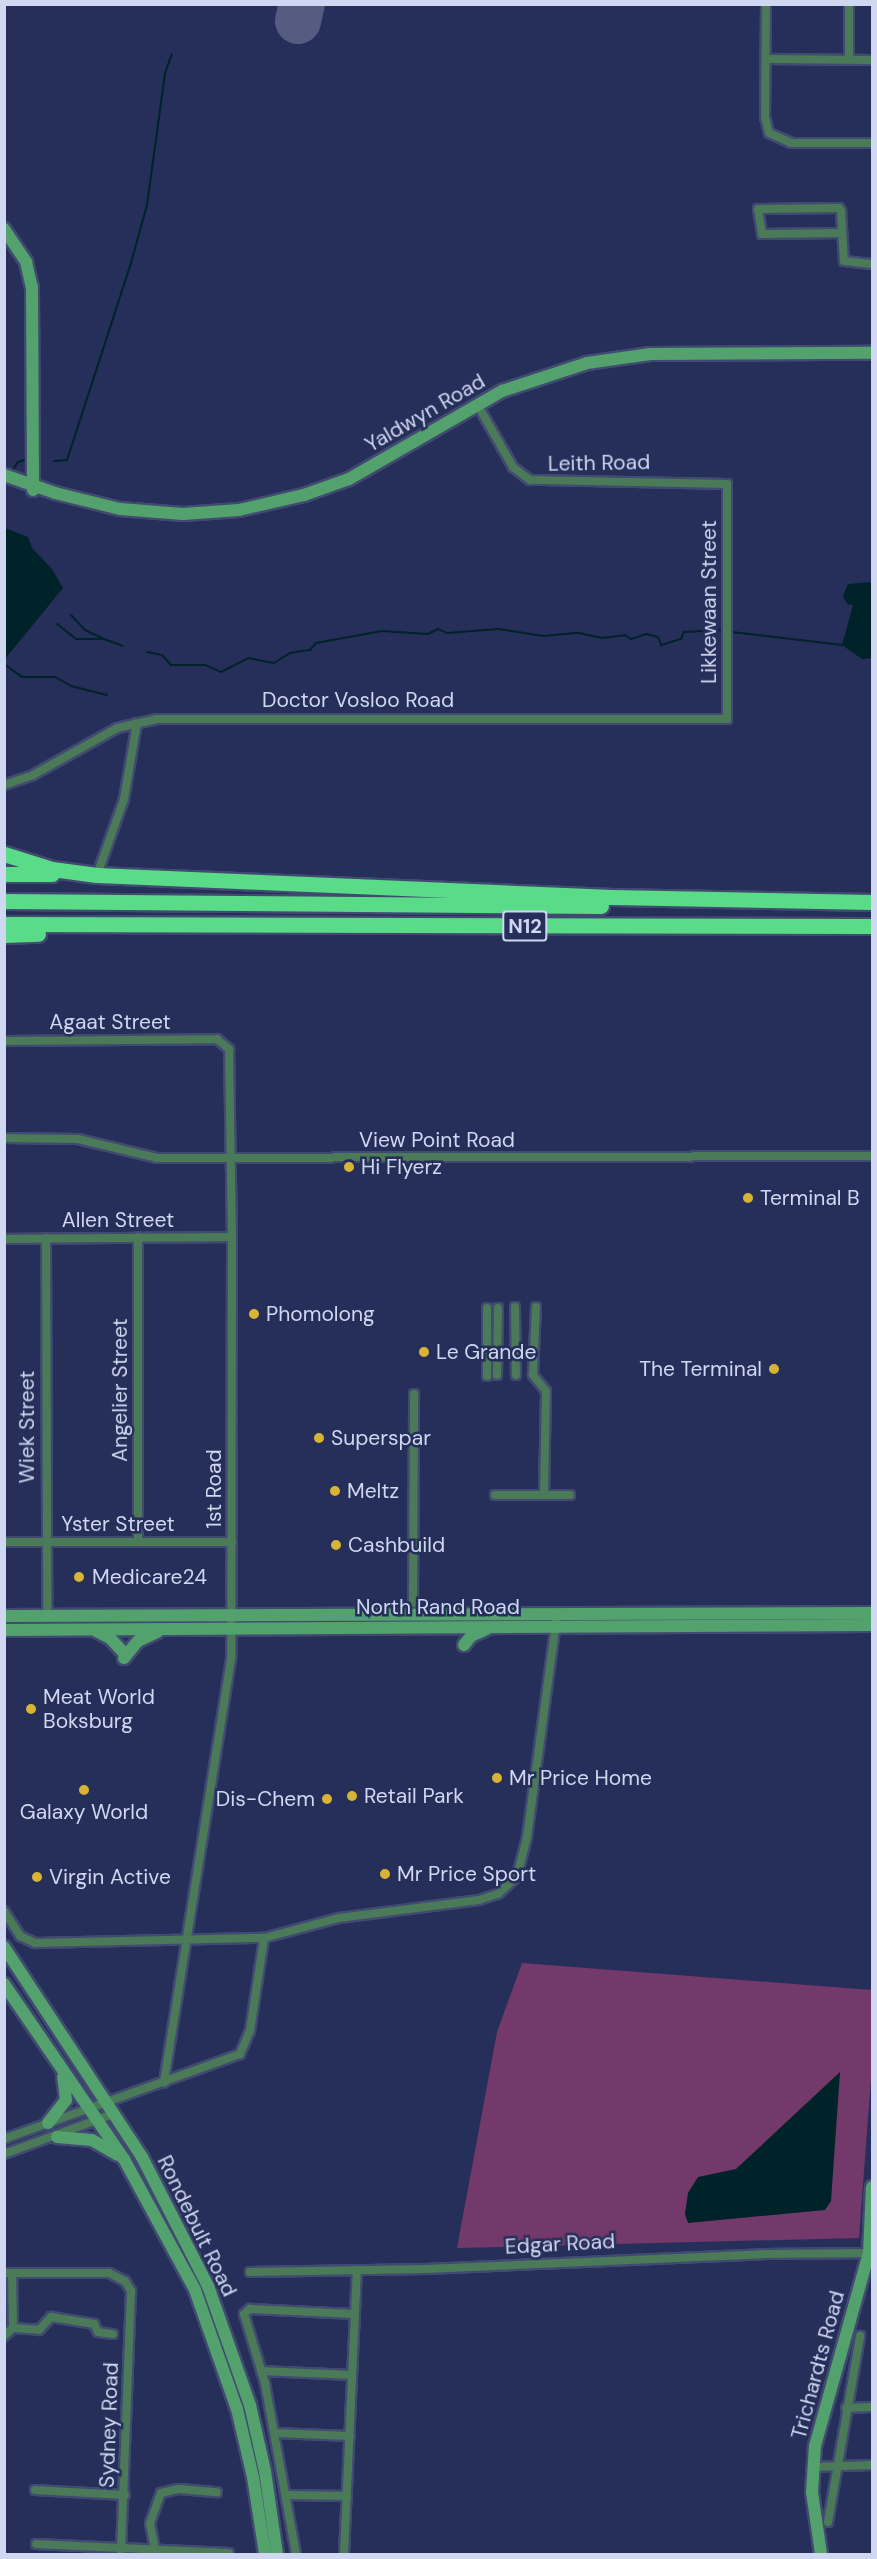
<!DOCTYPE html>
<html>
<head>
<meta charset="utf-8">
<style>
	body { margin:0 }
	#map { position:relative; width:877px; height:2559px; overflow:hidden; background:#262f59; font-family:"DM Sans",sans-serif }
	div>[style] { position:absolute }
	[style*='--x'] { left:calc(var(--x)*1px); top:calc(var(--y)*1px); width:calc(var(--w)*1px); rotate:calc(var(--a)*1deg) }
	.green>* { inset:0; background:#72396a }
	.water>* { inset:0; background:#002229 }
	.stream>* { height:2px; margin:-1px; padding:0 1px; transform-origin:1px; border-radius:1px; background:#002229 }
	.runway>* { height:46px; margin:-23px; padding:0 23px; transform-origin:23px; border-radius:23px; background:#545c82 }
	.roads { filter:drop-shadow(2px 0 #414a71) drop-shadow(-2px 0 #414a71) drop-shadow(0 2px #414a71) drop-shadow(0 -2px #414a71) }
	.street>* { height:8px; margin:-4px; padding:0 4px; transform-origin:4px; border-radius:4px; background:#4b7a58 }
	.secondary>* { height:12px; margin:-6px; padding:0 6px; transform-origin:6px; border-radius:6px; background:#53a16c }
	.highway>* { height:15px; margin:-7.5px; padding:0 7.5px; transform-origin:7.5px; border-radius:7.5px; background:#5adb88 }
	.dots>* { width:16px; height:16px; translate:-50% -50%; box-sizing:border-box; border:3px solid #262f59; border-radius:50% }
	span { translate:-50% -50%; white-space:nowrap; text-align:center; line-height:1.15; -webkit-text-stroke:5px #262f59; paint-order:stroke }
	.shield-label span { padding:2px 4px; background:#262f59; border:2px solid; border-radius:4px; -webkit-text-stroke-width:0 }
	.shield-label { font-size:20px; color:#cfd7f1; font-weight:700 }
	.street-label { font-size:21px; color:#cfd7f1 }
	.poi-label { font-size:21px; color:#cfd7f1 }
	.left { translate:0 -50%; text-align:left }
	.right { translate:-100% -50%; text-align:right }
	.frame { position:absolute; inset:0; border:6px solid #cfd7f1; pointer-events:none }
</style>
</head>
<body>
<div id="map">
	<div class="green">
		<i style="clip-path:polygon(522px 1963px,872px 1990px,872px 2065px,859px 2238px,457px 2248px,497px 2032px)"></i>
	</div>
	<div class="water">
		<i style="clip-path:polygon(5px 528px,28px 537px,32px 548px,52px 569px,63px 588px,5px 659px)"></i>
		<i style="clip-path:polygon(872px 582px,872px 658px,862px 659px,842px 645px,853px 605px,847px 604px,843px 596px,848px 584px)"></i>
		<i style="clip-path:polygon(840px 2072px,831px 2201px,825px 2210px,688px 2223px,685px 2214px,688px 2193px,698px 2177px,736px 2169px)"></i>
	</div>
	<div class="stream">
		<i style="--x:54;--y:461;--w:13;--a:-4"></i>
		<i style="--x:67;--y:460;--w:207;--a:-72"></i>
		<i style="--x:131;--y:263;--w:60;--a:-74.6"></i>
		<i style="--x:147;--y:205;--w:133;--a:-82.2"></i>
		<i style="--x:165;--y:73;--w:20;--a:-70"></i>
		<i style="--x:11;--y:473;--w:13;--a:-58"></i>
		<i style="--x:18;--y:462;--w:7;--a:-16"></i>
		<i style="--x:71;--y:615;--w:21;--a:47"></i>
		<i style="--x:85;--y:630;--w:21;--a:25"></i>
		<i style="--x:57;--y:624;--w:24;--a:38"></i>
		<i style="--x:76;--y:639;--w:28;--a:0"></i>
		<i style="--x:104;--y:639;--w:20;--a:20"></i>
		<i style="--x:732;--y:632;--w:111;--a:6.7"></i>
		<i style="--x:147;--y:652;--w:15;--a:11"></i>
		<i style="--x:162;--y:655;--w:13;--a:48"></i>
		<i style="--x:171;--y:665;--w:34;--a:0"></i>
		<i style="--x:205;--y:665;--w:17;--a:24"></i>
		<i style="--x:221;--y:672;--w:30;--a:-27"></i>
		<i style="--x:248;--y:658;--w:26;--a:11"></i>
		<i style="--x:274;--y:663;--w:19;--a:-32"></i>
		<i style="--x:290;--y:653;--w:20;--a:-9"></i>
		<i style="--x:310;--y:650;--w:9;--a:-49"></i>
		<i style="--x:316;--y:643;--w:67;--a:-10.3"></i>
		<i style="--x:382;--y:631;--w:46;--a:3.7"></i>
		<i style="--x:428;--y:634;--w:11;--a:-27"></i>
		<i style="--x:438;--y:629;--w:10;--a:24"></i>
		<i style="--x:447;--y:633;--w:51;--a:-4.5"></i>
		<i style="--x:498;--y:629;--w:46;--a:8.8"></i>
		<i style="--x:543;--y:636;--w:36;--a:-5"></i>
		<i style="--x:579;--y:633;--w:24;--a:12"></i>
		<i style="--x:602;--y:638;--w:23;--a:-7"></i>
		<i style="--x:625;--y:635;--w:7;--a:34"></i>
		<i style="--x:631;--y:639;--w:16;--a:-18"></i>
		<i style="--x:646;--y:634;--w:12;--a:14"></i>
		<i style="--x:658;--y:637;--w:9;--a:69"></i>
		<i style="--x:661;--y:645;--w:21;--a:-17"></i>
		<i style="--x:681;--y:639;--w:8;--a:-67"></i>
		<i style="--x:684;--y:632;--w:36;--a:-3"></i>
		<i style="--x:4;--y:664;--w:22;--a:36"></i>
		<i style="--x:22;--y:677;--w:33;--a:0"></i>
		<i style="--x:55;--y:677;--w:18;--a:29"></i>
		<i style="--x:71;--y:686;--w:37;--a:14"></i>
	</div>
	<div class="runway">
		<i style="--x:298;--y:21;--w:17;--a:-77"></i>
	</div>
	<div class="roads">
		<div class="street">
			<i style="--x:766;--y:4;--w:113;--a:90.5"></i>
			<i style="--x:765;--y:117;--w:16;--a:76"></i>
			<i style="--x:769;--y:133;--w:24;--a:24"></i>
			<i style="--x:791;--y:143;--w:81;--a:0"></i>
			<i style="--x:766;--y:59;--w:106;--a:0.5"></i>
			<i style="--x:849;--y:59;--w:55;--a:-90"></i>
			<i style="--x:842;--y:233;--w:80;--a:179.3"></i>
			<i style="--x:762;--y:234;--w:25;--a:-99"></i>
			<i style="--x:758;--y:209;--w:81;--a:-0.7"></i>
			<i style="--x:839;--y:208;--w:4;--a:56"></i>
			<i style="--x:841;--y:211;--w:50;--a:86.6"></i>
			<i style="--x:844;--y:261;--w:28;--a:6"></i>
			<i style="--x:4;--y:785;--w:31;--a:-19"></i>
			<i style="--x:33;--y:775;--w:96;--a:-29.2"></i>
			<i style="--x:117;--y:728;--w:41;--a:-12.7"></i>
			<i style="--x:157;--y:719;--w:570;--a:0"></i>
			<i style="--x:727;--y:719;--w:235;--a:-90"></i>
			<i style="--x:727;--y:484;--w:197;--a:-178.8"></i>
			<i style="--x:530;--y:480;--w:21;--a:-143"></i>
			<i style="--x:513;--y:467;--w:73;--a:-119.7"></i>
			<i style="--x:97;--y:875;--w:81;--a:-70.4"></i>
			<i style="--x:124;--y:799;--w:77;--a:-80.3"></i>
			<i style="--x:4;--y:1041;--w:213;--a:-0.5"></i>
			<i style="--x:217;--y:1039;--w:16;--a:40"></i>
			<i style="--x:229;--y:1049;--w:188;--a:89.1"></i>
			<i style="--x:232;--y:1237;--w:422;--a:90.1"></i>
			<i style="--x:231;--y:1659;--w:429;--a:99"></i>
			<i style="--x:4;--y:1138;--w:74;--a:0.8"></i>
			<i style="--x:78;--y:1139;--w:81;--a:13.5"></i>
			<i style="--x:157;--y:1158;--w:715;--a:-0.16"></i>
			<i style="--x:46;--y:1238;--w:378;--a:89.8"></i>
			<i style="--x:4;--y:1239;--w:228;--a:-0.5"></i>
			<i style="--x:515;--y:1307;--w:68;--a:89.2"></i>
			<i style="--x:487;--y:1308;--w:68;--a:90"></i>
			<i style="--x:497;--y:1375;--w:67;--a:-89.1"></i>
			<i style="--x:495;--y:1495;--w:49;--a:0"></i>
			<i style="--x:544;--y:1495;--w:104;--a:-88.9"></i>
			<i style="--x:546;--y:1391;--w:21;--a:-129"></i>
			<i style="--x:533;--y:1375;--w:68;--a:-87.5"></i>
			<i style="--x:544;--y:1495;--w:26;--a:0"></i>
			<i style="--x:4;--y:1542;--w:228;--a:0"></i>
			<i style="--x:138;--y:1542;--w:305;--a:-90"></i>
			<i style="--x:413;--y:1603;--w:209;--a:-89.7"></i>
			<i style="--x:4;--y:1911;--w:30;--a:57"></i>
			<i style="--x:20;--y:1936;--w:17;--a:25"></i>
			<i style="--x:35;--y:1943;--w:229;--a:-1.3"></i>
			<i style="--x:264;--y:1938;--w:78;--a:-14.9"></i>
			<i style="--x:339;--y:1918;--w:141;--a:-7.3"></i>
			<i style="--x:479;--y:1900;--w:20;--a:-18"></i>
			<i style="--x:498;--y:1894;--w:26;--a:-43"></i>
			<i style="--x:517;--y:1876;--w:40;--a:-75.6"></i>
			<i style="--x:527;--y:1837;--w:217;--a:-82.3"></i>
			<i style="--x:4;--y:2139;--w:251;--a:-19.8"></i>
			<i style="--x:240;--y:2054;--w:25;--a:-67"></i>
			<i style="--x:250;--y:2031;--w:94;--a:-81.4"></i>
			<i style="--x:4;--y:2154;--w:116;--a:-20.2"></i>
			<i style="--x:250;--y:2272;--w:176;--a:-1"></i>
			<i style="--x:426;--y:2269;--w:338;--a:-2.5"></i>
			<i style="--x:764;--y:2254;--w:108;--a:-0.5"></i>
			<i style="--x:4;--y:2273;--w:105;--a:0"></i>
			<i style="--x:109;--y:2273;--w:18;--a:27"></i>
			<i style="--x:125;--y:2281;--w:12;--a:59"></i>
			<i style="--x:131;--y:2291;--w:263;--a:92.2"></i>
			<i style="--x:13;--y:2328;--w:26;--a:4"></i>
			<i style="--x:39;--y:2330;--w:18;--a:-47"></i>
			<i style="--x:51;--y:2317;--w:44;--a:9.2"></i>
			<i style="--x:94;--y:2324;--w:9;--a:63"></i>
			<i style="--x:98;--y:2332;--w:15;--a:8"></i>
			<i style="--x:4;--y:2336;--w:12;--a:-42"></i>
			<i style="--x:13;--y:2328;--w:55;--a:-91"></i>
			<i style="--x:261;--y:2371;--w:91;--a:2.5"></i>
			<i style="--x:846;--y:2408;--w:26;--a:-2"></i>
			<i style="--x:275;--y:2433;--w:75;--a:2.3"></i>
			<i style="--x:813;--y:2467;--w:59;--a:-1.9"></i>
			<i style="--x:35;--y:2490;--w:90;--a:3.2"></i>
			<i style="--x:287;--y:2495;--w:60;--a:1"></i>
			<i style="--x:828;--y:2522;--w:189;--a:-80.2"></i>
			<i style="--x:36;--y:2544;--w:193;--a:2.7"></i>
			<i style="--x:155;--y:2549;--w:26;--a:-101"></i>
			<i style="--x:150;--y:2523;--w:32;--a:-70"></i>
			<i style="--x:161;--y:2493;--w:18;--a:-13"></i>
			<i style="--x:179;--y:2489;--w:38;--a:5"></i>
			<i style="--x:296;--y:2554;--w:174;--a:-100.3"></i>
			<i style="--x:265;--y:2383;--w:72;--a:-106.9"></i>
			<i style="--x:244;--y:2314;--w:8;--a:-40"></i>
			<i style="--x:250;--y:2309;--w:105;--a:2.7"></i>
			<i style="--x:344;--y:2554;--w:284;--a:-87.4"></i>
		</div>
		<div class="secondary">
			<i style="--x:4;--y:229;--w:40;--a:56"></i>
			<i style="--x:26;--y:262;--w:26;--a:77"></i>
			<i style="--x:32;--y:287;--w:203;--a:89.7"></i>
			<i style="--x:4;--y:475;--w:54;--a:19.4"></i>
			<i style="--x:55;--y:493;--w:67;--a:13.8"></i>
			<i style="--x:120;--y:509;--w:63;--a:4.5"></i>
			<i style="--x:183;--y:514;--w:56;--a:-4.1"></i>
			<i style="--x:239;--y:510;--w:67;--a:-13"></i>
			<i style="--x:304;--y:495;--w:48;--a:-19.6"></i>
			<i style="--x:349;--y:479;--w:177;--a:-29.9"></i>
			<i style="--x:502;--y:391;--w:89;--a:-18.2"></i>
			<i style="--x:587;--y:363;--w:64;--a:-8.1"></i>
			<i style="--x:650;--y:354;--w:222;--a:-0.3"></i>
			<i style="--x:4;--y:1616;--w:868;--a:-0.2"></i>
			<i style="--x:4;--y:1630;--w:868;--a:-0.33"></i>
			<i style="--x:96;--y:1631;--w:16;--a:27"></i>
			<i style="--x:110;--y:1638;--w:22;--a:47"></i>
			<i style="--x:464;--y:1645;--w:11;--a:-52"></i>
			<i style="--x:471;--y:1636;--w:17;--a:-24"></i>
			<i style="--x:124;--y:1658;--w:22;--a:-51"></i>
			<i style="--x:138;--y:1641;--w:21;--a:-25"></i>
			<i style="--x:4;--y:1947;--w:251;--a:56.7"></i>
			<i style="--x:142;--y:2157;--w:145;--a:62.9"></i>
			<i style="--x:208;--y:2286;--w:126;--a:70.6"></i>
			<i style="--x:250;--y:2405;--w:68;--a:77.2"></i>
			<i style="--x:265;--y:2471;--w:84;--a:81.8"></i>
			<i style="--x:4;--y:1984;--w:212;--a:55.6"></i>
			<i style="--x:124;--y:2159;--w:149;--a:61.5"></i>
			<i style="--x:195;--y:2290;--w:126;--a:70.6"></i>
			<i style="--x:237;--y:2409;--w:70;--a:76.8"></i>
			<i style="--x:253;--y:2477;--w:78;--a:81.1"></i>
			<i style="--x:48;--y:2123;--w:29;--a:-52"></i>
			<i style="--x:66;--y:2100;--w:23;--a:-97"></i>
			<i style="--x:57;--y:2137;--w:35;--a:5"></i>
			<i style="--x:92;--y:2140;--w:30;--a:30"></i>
			<i style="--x:821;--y:2554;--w:63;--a:-98.3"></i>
			<i style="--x:812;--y:2492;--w:46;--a:-86.3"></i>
			<i style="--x:815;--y:2446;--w:200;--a:-74.4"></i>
			<i style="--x:869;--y:2253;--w:66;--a:-87.4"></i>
		</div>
		<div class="highway">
			<i style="--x:4;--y:854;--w:50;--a:17.4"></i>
			<i style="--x:52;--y:869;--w:45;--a:7.6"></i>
			<i style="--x:97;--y:875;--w:515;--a:2.45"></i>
			<i style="--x:612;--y:897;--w:260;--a:1.1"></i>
			<i style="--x:4;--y:874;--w:48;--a:0"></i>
			<i style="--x:4;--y:901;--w:597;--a:0.48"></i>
			<i style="--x:4;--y:924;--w:868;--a:0.13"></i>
			<i style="--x:4;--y:935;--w:34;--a:-2"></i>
		</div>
	</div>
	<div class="dots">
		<i style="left:349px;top:1167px;background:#d8b434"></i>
		<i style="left:748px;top:1198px;background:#d8b434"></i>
		<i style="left:254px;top:1314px;background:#d8b434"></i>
		<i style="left:424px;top:1352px;background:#d8b434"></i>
		<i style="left:774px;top:1369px;background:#d8b434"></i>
		<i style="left:319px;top:1438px;background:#d8b434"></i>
		<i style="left:335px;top:1491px;background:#d8b434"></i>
		<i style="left:336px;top:1545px;background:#d8b434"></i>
		<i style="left:79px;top:1577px;background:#d8b434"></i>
		<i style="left:31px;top:1709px;background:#d8b434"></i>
		<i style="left:497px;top:1778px;background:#d8b434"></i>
		<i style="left:84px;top:1790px;background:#d8b434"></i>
		<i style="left:352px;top:1796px;background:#d8b434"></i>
		<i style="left:327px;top:1799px;background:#d8b434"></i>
		<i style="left:385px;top:1874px;background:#d8b434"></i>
		<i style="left:37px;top:1877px;background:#d8b434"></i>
	</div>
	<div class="shield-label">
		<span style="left:525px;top:926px">N12</span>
	</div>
	<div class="street-label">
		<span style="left:425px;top:413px;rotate:-30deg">Yaldwyn Road</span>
		<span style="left:599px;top:463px;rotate:-1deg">Leith Road</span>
		<span style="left:709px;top:602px;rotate:-90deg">Likkewaan Street</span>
		<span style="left:358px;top:700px">Doctor Vosloo Road</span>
		<span style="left:110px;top:1022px">Agaat Street</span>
		<span style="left:437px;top:1140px">View Point Road</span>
		<span style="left:118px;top:1220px">Allen Street</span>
		<span style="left:120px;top:1390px;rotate:-90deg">Angelier Street</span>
		<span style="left:27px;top:1427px;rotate:-90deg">Wiek Street</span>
		<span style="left:214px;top:1489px;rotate:-90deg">1st Road</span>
		<span style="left:118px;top:1524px">Yster Street</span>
		<span style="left:438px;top:1607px">North Rand Road</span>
		<span style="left:197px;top:2226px;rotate:64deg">Rondebult Road</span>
		<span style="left:560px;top:2244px;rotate:-3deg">Edgar Road</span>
		<span style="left:818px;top:2365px;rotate:-75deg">Trichardts Road</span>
		<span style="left:109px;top:2425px;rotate:-88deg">Sydney Road</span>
	</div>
	<div class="poi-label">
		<span class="left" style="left:361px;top:1167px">Hi Flyerz</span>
		<span class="left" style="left:760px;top:1198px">Terminal B</span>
		<span class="left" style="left:266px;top:1314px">Phomolong</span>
		<span class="left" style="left:436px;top:1352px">Le Grande</span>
		<span class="right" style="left:762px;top:1369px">The Terminal</span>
		<span class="left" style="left:331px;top:1438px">Superspar</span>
		<span class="left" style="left:347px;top:1491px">Meltz</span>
		<span class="left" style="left:348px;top:1545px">Cashbuild</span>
		<span class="left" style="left:92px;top:1577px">Medicare24</span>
		<span class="left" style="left:43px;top:1709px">Meat World<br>Boksburg</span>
		<span class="left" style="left:509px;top:1778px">Mr Price Home</span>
		<span class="left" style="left:364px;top:1796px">Retail Park</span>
		<span class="right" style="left:315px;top:1799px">Dis-Chem</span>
		<span style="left:84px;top:1812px">Galaxy World</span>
		<span class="left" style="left:397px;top:1874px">Mr Price Sport</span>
		<span class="left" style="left:49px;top:1877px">Virgin Active</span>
	</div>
	<div class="frame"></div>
</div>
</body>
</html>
